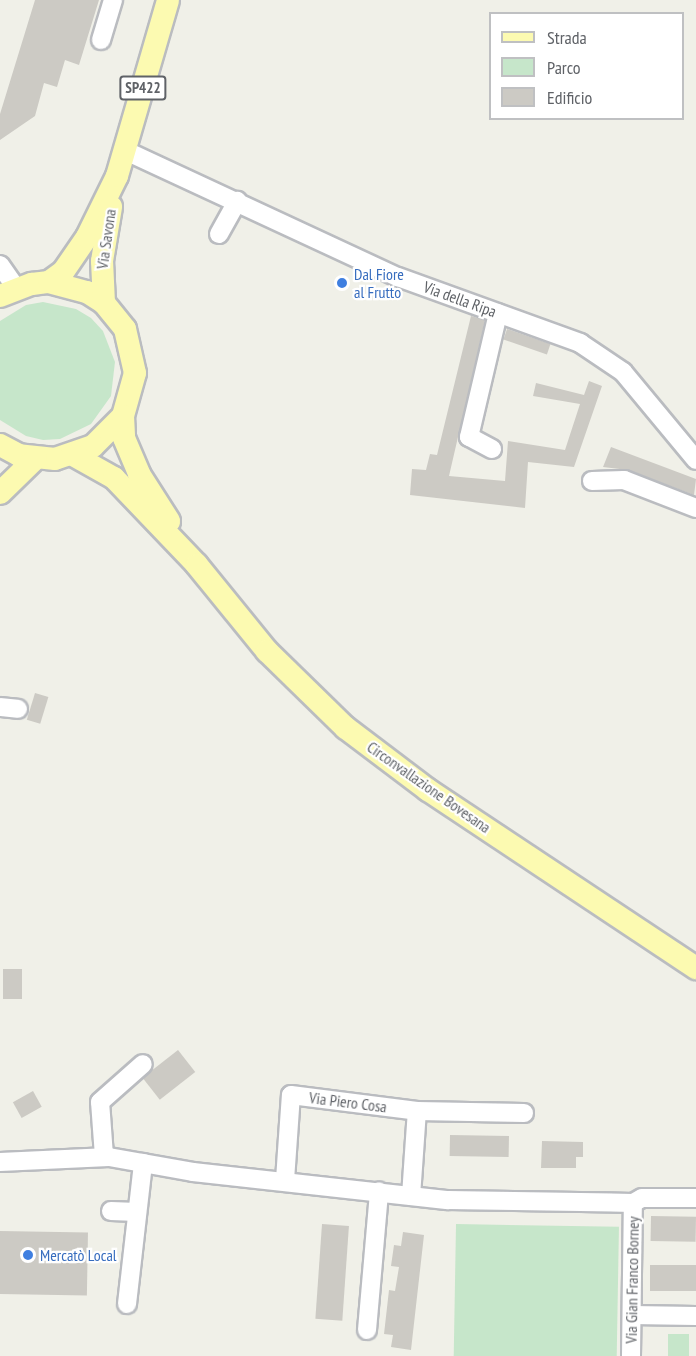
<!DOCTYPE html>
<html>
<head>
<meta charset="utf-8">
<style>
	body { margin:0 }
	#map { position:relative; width:696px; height:1356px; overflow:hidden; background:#f0f0e8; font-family:"PT Sans Narrow",sans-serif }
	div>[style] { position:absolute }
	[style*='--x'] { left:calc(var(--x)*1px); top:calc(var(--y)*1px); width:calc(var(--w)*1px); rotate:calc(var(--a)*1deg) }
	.green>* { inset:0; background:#c6e6ca; transform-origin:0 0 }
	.building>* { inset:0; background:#cccac4; transform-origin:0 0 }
	.roads { filter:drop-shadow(2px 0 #babcc0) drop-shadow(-2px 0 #babcc0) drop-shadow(0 2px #babcc0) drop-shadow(0 -2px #babcc0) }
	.minor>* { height:18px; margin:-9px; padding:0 9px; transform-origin:9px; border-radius:9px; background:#fff }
	.major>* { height:22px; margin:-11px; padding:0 11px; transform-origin:11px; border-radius:11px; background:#fcfab1 }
	.dots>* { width:16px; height:16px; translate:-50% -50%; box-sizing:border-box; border:3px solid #fff; border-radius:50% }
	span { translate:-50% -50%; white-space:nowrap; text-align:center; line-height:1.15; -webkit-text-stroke:4.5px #fff; paint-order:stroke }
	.shield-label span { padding:2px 4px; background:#fff; border:2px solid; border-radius:4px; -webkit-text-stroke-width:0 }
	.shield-label { font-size:15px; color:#5f6267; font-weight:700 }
	.street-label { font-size:16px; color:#5f6267 }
	.shop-label { font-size:16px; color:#366cbe }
	.left { translate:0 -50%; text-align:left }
	.legend { position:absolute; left:489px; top:12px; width:195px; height:108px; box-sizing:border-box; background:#fff; border:2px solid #bfc0c2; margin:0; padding:8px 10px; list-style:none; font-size:18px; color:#5f6267 }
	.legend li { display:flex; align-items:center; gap:12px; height:30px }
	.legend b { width:30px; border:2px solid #bfc0c2 }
</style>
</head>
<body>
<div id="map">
	<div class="green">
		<i style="clip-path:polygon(43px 302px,76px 309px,91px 318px,103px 331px,115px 362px,111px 396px,91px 424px,60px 439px,43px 440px,26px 436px,0 420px,0 321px,26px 305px)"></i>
		<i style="left:456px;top:1224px;width:163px;height:133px;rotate:1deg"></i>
		<i style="left:668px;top:1334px;width:21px;height:22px"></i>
	</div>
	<div class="building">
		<i style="clip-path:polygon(35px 0,99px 0,79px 65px,65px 60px,57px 87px,44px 83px,35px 116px,0 140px,0 114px)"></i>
		<i style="clip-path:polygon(471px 316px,485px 320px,449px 476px,505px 481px,508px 441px,565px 450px,580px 404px,533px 396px,536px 383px,584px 395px,589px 381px,602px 386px,574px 467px,528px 462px,525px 508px,410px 495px,412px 469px,426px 470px,430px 454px,437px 455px)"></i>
		<i style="left:507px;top:329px;width:46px;height:11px;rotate:19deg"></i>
		<i style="clip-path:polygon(611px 447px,696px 479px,694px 495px,628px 470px,603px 467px)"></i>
		<i style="left:35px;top:693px;width:14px;height:28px;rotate:17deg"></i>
		<i style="left:3px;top:969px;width:19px;height:30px"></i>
		<i style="left:178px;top:1050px;width:28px;height:45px;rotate:52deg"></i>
		<i style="left:33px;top:1091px;width:18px;height:23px;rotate:61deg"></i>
		<i style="left:450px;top:1135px;width:59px;height:21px;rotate:1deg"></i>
		<i style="clip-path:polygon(542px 1141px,583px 1142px,583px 1157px,576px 1157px,576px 1168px,541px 1168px)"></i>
		<i style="left:651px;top:1216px;width:45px;height:25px;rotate:1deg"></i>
		<i style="left:322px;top:1224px;width:27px;height:95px;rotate:4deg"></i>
		<i style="left:0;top:1231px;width:88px;height:63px;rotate:1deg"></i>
		<i style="clip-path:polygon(403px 1232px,424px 1235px,411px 1350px,391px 1347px,393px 1335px,384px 1334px,389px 1290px,395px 1291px,399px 1267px,391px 1266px,394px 1245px,401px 1246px)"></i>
		<i style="left:650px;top:1265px;width:46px;height:26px"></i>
	</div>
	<div class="roads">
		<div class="minor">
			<i style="--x:101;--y:40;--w:42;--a:-73.3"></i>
			<i style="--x:126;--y:151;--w:300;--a:24.9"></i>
			<i style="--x:398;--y:277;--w:194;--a:19.9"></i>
			<i style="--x:580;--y:343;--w:52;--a:34"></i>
			<i style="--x:623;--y:372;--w:114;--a:50.3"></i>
			<i style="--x:219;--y:234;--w:38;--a:-61"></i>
			<i style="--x:0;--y:265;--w:28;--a:55"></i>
			<i style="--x:492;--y:449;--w:26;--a:-152"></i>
			<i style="--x:469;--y:437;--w:127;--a:-76.8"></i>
			<i style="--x:592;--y:481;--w:32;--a:-2"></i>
			<i style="--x:624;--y:480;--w:77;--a:21.3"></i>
			<i style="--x:0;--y:707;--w:18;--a:6"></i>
			<i style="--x:104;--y:1156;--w:54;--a:-94.2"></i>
			<i style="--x:100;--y:1102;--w:57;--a:-41.5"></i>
			<i style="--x:0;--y:1162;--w:109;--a:-2.6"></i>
			<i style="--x:109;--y:1157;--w:85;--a:10.1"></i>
			<i style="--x:193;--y:1172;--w:257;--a:6.3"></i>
			<i style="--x:448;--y:1200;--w:185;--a:0.9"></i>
			<i style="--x:633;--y:1203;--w:10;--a:-29"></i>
			<i style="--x:642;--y:1198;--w:54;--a:0"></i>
			<i style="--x:285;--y:1180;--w:85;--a:-86"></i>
			<i style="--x:291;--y:1095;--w:127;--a:7.2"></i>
			<i style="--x:417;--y:1111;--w:107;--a:1.1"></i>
			<i style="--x:411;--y:1196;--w:85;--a:-86"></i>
			<i style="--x:111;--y:1211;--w:26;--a:2"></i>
			<i style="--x:127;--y:1304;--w:142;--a:-83.5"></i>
			<i style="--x:632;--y:1315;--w:64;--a:0.9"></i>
			<i style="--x:367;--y:1330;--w:139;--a:-85"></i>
			<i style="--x:631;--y:1356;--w:153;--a:-89.3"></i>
		</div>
		<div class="major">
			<i style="--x:49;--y:282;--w:17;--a:-36"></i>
			<i style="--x:63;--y:272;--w:42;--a:-55.6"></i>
			<i style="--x:87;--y:237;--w:68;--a:-63.8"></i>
			<i style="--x:117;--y:176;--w:183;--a:-73.8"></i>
			<i style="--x:0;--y:296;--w:34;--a:-21"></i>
			<i style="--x:32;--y:284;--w:17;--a:-7"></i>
			<i style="--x:49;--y:282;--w:39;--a:15"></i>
			<i style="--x:87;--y:292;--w:20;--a:33"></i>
			<i style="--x:104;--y:303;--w:33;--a:51"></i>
			<i style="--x:125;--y:329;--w:45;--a:77.2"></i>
			<i style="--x:135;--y:373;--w:45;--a:105.6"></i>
			<i style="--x:123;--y:416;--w:42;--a:135"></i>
			<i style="--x:93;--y:446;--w:40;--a:161.1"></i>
			<i style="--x:55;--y:459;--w:36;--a:-174"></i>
			<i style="--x:19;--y:455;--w:21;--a:-152"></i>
			<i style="--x:104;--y:303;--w:42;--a:-92.7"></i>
			<i style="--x:102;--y:261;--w:55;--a:-80.5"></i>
			<i style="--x:123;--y:416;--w:22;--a:87"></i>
			<i style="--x:124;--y:438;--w:39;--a:67"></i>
			<i style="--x:139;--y:474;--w:56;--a:57.4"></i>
			<i style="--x:73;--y:455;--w:47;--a:29.3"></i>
			<i style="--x:114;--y:478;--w:120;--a:46.3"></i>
			<i style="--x:197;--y:565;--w:111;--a:50.9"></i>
			<i style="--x:267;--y:651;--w:110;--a:44.3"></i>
			<i style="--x:346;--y:728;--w:103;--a:37.1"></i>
			<i style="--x:428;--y:790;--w:322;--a:33.6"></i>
			<i style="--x:0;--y:493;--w:50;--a:-44.2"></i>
		</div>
	</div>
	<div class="dots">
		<i style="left:342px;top:283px;background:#3f7fe0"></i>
		<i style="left:28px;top:1255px;background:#3f7fe0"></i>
	</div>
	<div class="shield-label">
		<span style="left:143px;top:88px">SP422</span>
	</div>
	<div class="street-label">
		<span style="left:106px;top:239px;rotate:-82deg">Via Savona</span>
		<span style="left:460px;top:299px;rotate:20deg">Via della Ripa</span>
		<span style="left:429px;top:787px;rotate:35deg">Circonvallazione Bovesana</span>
		<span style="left:348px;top:1102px;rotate:7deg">Via Piero Cosa</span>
		<span style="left:632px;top:1280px;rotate:-89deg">Via Gian Franco Borney</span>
	</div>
	<div class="shop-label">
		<span class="left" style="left:354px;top:283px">Dal Fiore<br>al Frutto</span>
		<span class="left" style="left:40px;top:1255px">Mercatò Local</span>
	</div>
	<ul class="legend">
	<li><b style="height:8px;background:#fcfab1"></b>Strada</li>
	<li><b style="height:16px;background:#c6e6ca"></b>Parco</li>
	<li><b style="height:16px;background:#cccac4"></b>Edificio</li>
	</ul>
</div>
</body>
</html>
